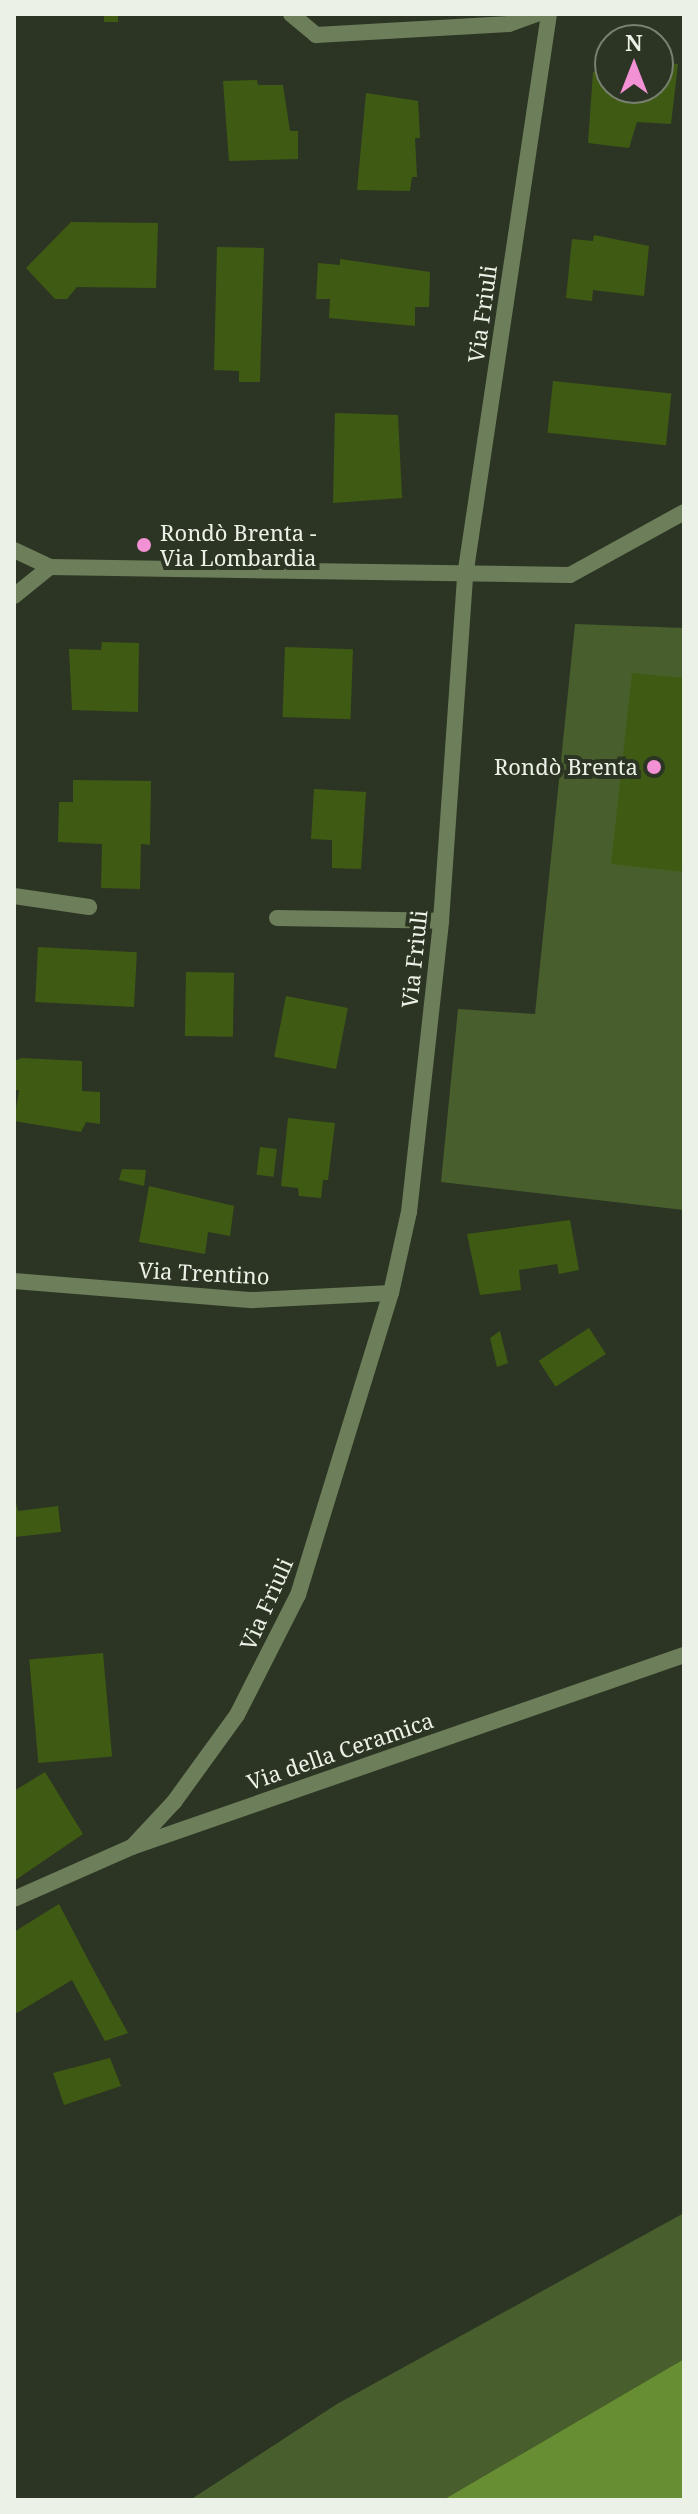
<!DOCTYPE html>
<html>
<head>
<meta charset="utf-8">
<style>
	body { margin:0 }
	#map { position:relative; width:698px; height:2514px; overflow:hidden; background:#2c3523; font-family:"Noto Serif",serif }
	div>[style] { position:absolute }
	[style*='--x'] { left:calc(var(--x)*1px); top:calc(var(--y)*1px); width:calc(var(--w)*1px); rotate:calc(var(--a)*1deg) }
	.green>* { inset:0; background:#485f2d }
	.water>* { inset:0; background:#678e32 }
	.building>* { inset:0; background:#3f5b13; transform-origin:0 0 }
	.lane>* { height:16px; margin:-8px; padding:0 8px; transform-origin:8px; border-radius:8px; background:#6d7e5a }
	.street>* { height:16px; margin:-8px; padding:0 8px; transform-origin:8px; border-radius:8px; background:#6d7e5a }
	.dots>* { width:22px; height:22px; translate:-50% -50%; box-sizing:border-box; border:4px solid #2c3523; border-radius:50% }
	span { translate:-50% -50%; white-space:nowrap; text-align:center; line-height:1.15; -webkit-text-stroke:8px #2c3523; paint-order:stroke }
	.street-label { font-size:22px; color:#ebf1e6 }
	.poi-label { font-size:22px; color:#ebf1e6 }
	.left { translate:0 -50%; text-align:left }
	.right { translate:-100% -50%; text-align:right }
	.frame { position:absolute; inset:0; border:16px solid #ebf1e6; pointer-events:none }
	.north { position:absolute; left:594px; top:24px; width:80px; height:80px; box-sizing:border-box; background:#2c3523; border:2px solid #788071; border-radius:50%; rotate:0deg; font-size:22px; font-weight:700; line-height:32px; text-align:center; color:#ebf1e6 }
	.north::after { content:''; display:block; margin:auto; width:28px; height:36px; background:#f391d5; clip-path:polygon(50% 0,100% 100%,50% 72%,0 100%) }
</style>
</head>
<body>
<div id="map">
	<div class="green">
		<i style="clip-path:polygon(575px 624px,684px 628px,684px 1210px,441px 1182px,458px 1009px,535px 1014px)"></i>
		<i style="clip-path:polygon(684px 2213px,684px 2359px,443px 2500px,190px 2500px,337px 2404px)"></i>
	</div>
	<div class="water">
		<i style="clip-path:polygon(684px 2359px,684px 2500px,443px 2500px)"></i>
	</div>
	<div class="building">
		<i style="left:104px;top:14px;width:14px;height:8px"></i>
		<i style="clip-path:polygon(658px 62px,678px 64px,671px 124px,637px 122px,629px 148px,588px 143px,593px 72px,610px 74px,610px 88px,658px 88px)"></i>
		<i style="clip-path:polygon(257px 80px,258px 85px,283px 85px,290px 131px,298px 131px,298px 159px,229px 161px,223px 81px)"></i>
		<i style="clip-path:polygon(366px 93px,418px 101px,420px 138px,415px 138px,417px 177px,412px 177px,410px 191px,357px 190px)"></i>
		<i style="clip-path:polygon(71px 222px,158px 223px,156px 288px,77px 287px,67px 299px,55px 299px,26px 268px)"></i>
		<i style="clip-path:polygon(594px 235px,649px 246px,644px 296px,593px 290px,592px 301px,566px 298px,572px 239px,593px 241px)"></i>
		<i style="clip-path:polygon(217px 247px,264px 248px,260px 382px,239px 382px,239px 371px,214px 370px)"></i>
		<i style="clip-path:polygon(340px 259px,430px 272px,429px 307px,415px 307px,415px 326px,329px 318px,330px 299px,316px 299px,318px 263px,340px 265px)"></i>
		<i style="left:553px;top:381px;width:119px;height:52px;rotate:6deg"></i>
		<i style="clip-path:polygon(335px 413px,398px 415px,402px 498px,333px 503px)"></i>
		<i style="clip-path:polygon(102px 642px,139px 643px,138px 712px,72px 710px,69px 649px,101px 650px)"></i>
		<i style="left:285px;top:647px;width:68px;height:70px;rotate:2deg"></i>
		<i style="clip-path:polygon(632px 673px,684px 678px,684px 872px,611px 864px)"></i>
		<i style="clip-path:polygon(73px 780px,151px 781px,150px 845px,141px 844px,140px 889px,101px 888px,102px 844px,58px 842px,59px 802px,73px 802px)"></i>
		<i style="clip-path:polygon(314px 789px,366px 792px,361px 869px,332px 868px,332px 840px,311px 839px)"></i>
		<i style="left:38px;top:947px;width:99px;height:55px;rotate:3deg"></i>
		<i style="left:186px;top:972px;width:48px;height:64px;rotate:1deg"></i>
		<i style="left:286px;top:996px;width:63px;height:62px;rotate:11deg"></i>
		<i style="clip-path:polygon(22px 1058px,82px 1061px,82px 1091px,100px 1092px,100px 1124px,86px 1122px,81px 1132px,14px 1121px,19px 1090px,14px 1090px,14px 1061px)"></i>
		<i style="clip-path:polygon(288px 1118px,335px 1123px,328px 1180px,323px 1180px,321px 1198px,299px 1196px,298px 1188px,281px 1186px)"></i>
		<i style="left:260px;top:1147px;width:17px;height:28px;rotate:7deg"></i>
		<i style="clip-path:polygon(122px 1169px,146px 1170px,144px 1186px,119px 1180px)"></i>
		<i style="clip-path:polygon(149px 1186px,234px 1206px,230px 1236px,208px 1232px,205px 1254px,139px 1242px)"></i>
		<i style="clip-path:polygon(570px 1220px,579px 1270px,559px 1274px,557px 1264px,519px 1270px,521px 1290px,480px 1295px,467px 1234px)"></i>
		<i style="left:589px;top:1328px;width:31px;height:60px;rotate:57deg"></i>
		<i style="clip-path:polygon(500px 1331px,508px 1363px,497px 1367px,490px 1338px)"></i>
		<i style="clip-path:polygon(14px 1495px,18px 1511px,58px 1506px,61px 1532px,14px 1537px)"></i>
		<i style="left:103px;top:1653px;width:104px;height:74px;rotate:85deg"></i>
		<i style="clip-path:polygon(45px 1772px,83px 1834px,14px 1881px,14px 1791px)"></i>
		<i style="clip-path:polygon(59px 1904px,93px 1969px,128px 2033px,105px 2041px,72px 1980px,17px 2013px,14px 2009px,14px 1932px)"></i>
		<i style="clip-path:polygon(110px 2058px,121px 2086px,64px 2105px,53px 2073px)"></i>
	</div>
	<div class="lane">
		<i style="--x:277;--y:918;--w:164;--a:1"></i>
	</div>
	<div class="street">
		<i style="--x:291;--y:14;--w:33;--a:40"></i>
		<i style="--x:316;--y:35;--w:193;--a:-3.3"></i>
		<i style="--x:509;--y:24;--w:30;--a:-20"></i>
		<i style="--x:14;--y:550;--w:40;--a:25"></i>
		<i style="--x:14;--y:596;--w:46;--a:-38.9"></i>
		<i style="--x:50;--y:567;--w:520;--a:0.88"></i>
		<i style="--x:570;--y:575;--w:130;--a:-28.9"></i>
		<i style="--x:14;--y:896;--w:76;--a:8.3"></i>
		<i style="--x:14;--y:1281;--w:239;--a:4.6"></i>
		<i style="--x:252;--y:1300;--w:139;--a:-2.9"></i>
		<i style="--x:132;--y:1847;--w:62;--a:-47"></i>
		<i style="--x:174;--y:1802;--w:107;--a:-54.1"></i>
		<i style="--x:237;--y:1715;--w:135;--a:-63.1"></i>
		<i style="--x:298;--y:1595;--w:316;--a:-72.9"></i>
		<i style="--x:391;--y:1293;--w:83;--a:-77.5"></i>
		<i style="--x:409;--y:1212;--w:293;--a:-83.7"></i>
		<i style="--x:441;--y:921;--w:346;--a:-86"></i>
		<i style="--x:465;--y:576;--w:568;--a:-81.5"></i>
		<i style="--x:14;--y:1899;--w:129;--a:-23.8"></i>
		<i style="--x:132;--y:1847;--w:584;--a:-19.18"></i>
	</div>
	<div class="dots">
		<i style="left:144px;top:545px;background:#f391d5"></i>
		<i style="left:654px;top:767px;background:#f391d5"></i>
	</div>
	<div class="street-label">
		<span style="left:482px;top:314px;rotate:-82deg">Via Friuli</span>
		<span style="left:414px;top:959px;rotate:-84deg">Via Friuli</span>
		<span style="left:204px;top:1273px;rotate:3deg">Via Trentino</span>
		<span style="left:266px;top:1604px;rotate:-66deg">Via Friuli</span>
		<span style="left:340px;top:1751px;rotate:-19deg">Via della Ceramica</span>
	</div>
	<div class="poi-label">
		<span class="left" style="left:160px;top:545px">Rondò Brenta -<br>Via Lombardia</span>
		<span class="right" style="left:638px;top:767px">Rondò Brenta</span>
	</div>
	<div class="frame"></div>
	<div class="north">N</div>
</div>
</body>
</html>
